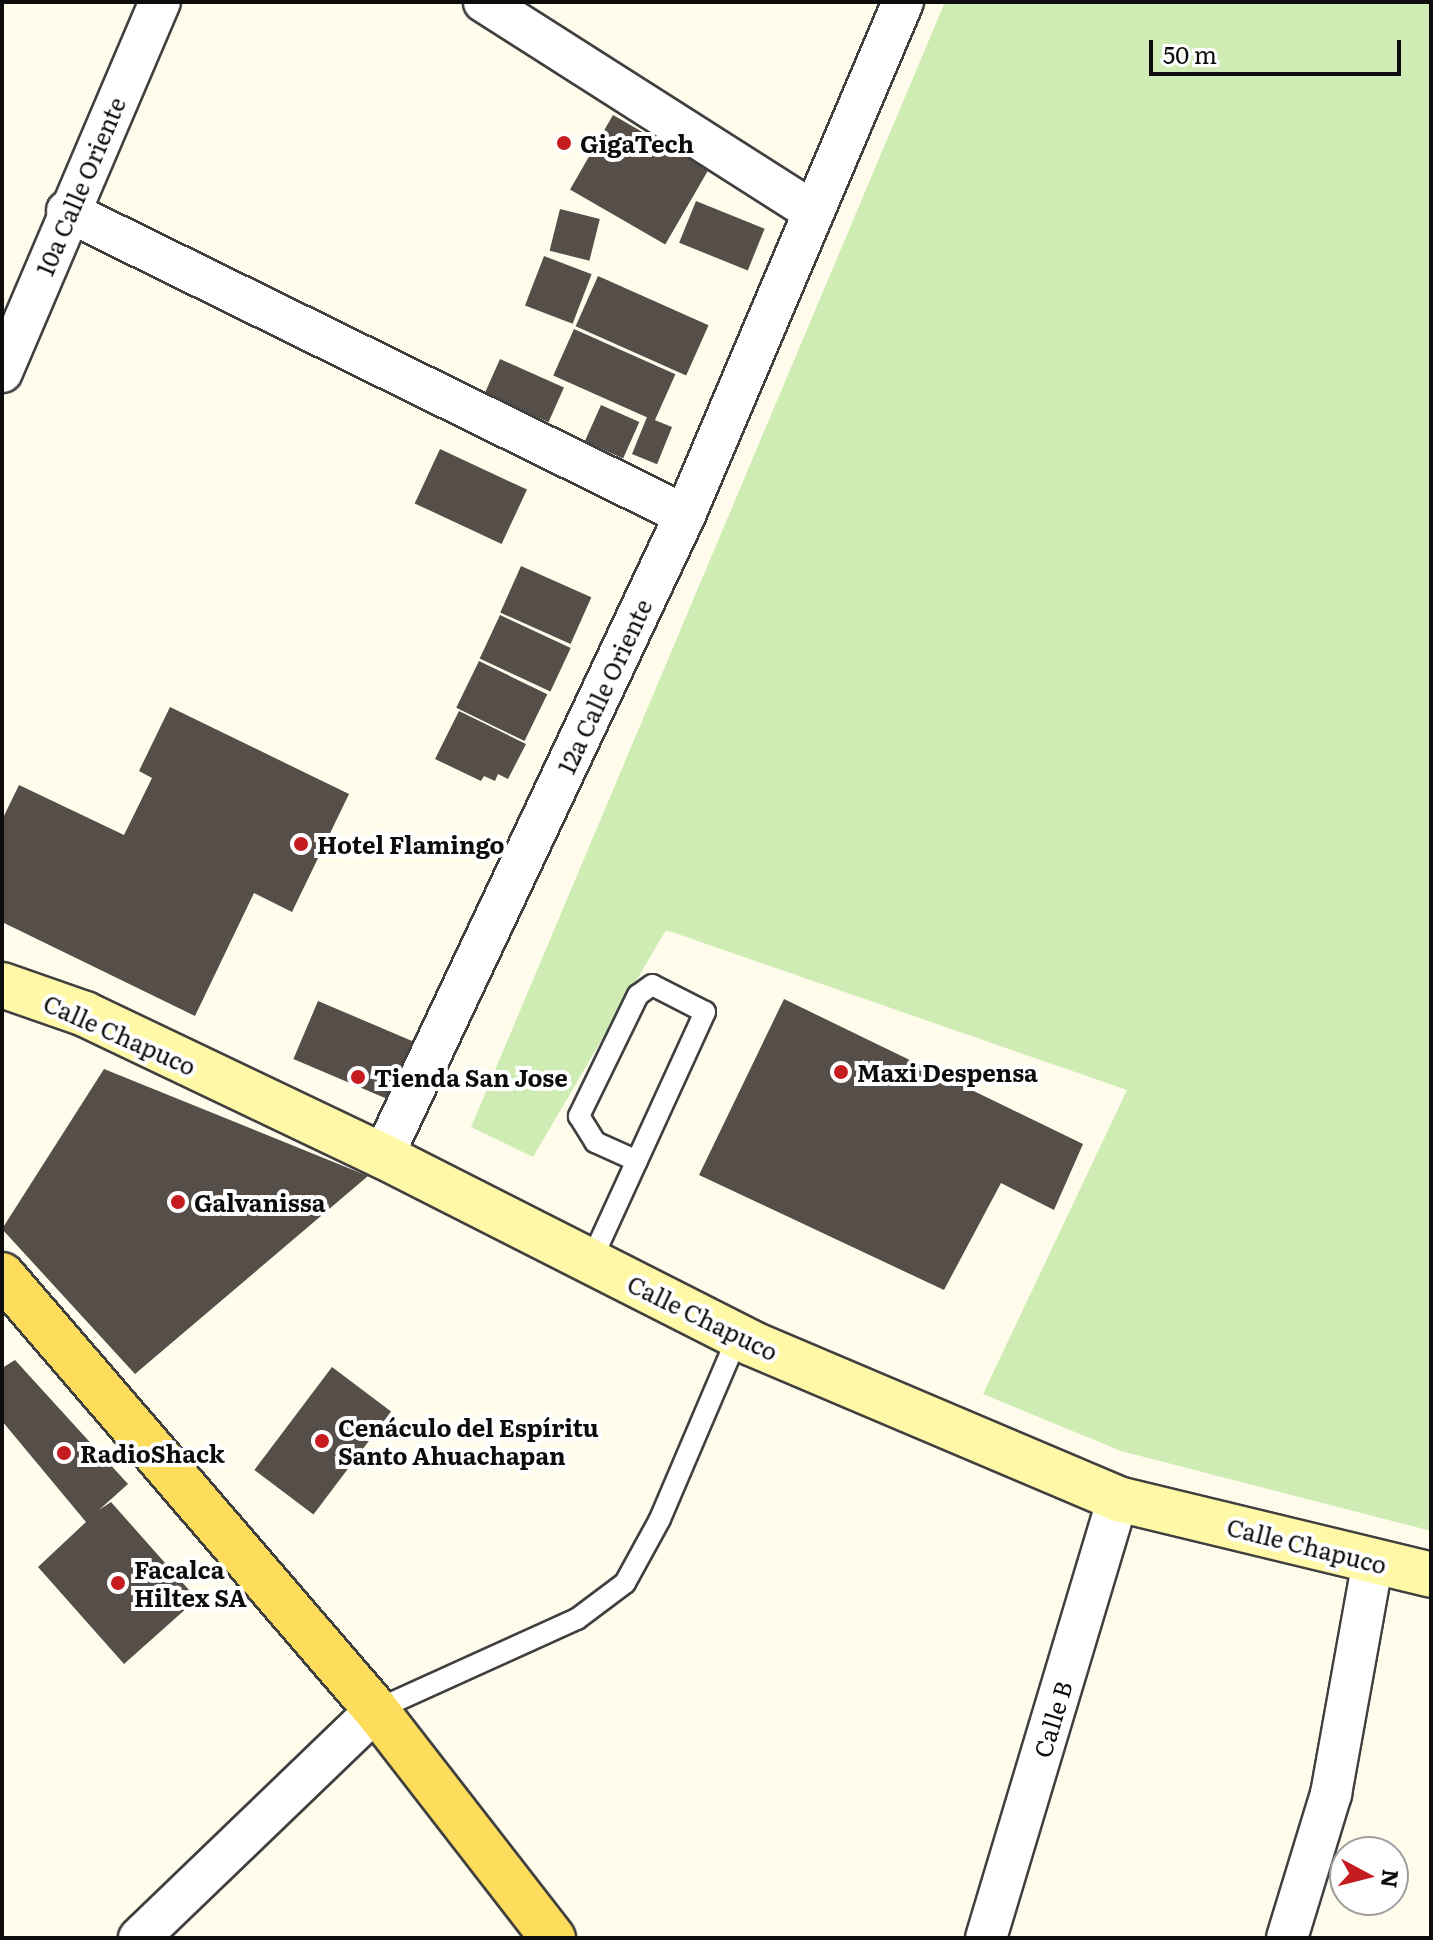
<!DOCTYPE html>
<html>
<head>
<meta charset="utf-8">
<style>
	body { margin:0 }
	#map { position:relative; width:1433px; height:1940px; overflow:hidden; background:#fffcec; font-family:Literata,serif }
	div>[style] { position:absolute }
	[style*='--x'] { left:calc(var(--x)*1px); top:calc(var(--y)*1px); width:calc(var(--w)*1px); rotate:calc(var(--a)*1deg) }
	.green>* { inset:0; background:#cfecb4 }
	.building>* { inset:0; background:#564e48; transform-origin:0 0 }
	.roads { filter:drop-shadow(2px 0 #404040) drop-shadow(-2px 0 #404040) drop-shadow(0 2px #404040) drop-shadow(0 -2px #404040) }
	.lane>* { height:20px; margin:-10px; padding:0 10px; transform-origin:10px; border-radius:10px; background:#fff }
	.street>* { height:40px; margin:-20px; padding:0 20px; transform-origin:20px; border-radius:20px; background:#fff }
	.secondary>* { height:44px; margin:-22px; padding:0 22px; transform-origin:22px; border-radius:22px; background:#fff8a7 }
	.primary>* { height:44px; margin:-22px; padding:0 22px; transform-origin:22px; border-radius:22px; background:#ffdd5c }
	.dots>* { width:22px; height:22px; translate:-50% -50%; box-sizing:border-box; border:4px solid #fff; border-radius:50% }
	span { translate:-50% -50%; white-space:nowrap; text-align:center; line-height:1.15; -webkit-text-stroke:8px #fff; paint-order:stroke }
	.poi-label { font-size:24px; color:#0d0d0d; font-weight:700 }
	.left { translate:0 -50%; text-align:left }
	.street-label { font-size:24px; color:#0d0d0d }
	.frame { position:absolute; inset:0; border:4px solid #0d0d0d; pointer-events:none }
	.north { position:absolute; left:1329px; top:1836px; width:80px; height:80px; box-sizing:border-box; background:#fff; border:2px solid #9e9e9e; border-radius:50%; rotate:97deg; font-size:22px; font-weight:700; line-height:32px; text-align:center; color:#0d0d0d }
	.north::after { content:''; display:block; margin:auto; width:28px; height:36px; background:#c51c1f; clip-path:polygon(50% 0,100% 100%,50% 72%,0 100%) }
	.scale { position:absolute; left:1149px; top:40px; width:252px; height:36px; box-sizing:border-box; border:4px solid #0d0d0d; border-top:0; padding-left:10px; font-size:24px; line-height:28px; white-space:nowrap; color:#0d0d0d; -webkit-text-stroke:6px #fff; paint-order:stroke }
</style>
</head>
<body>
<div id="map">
	<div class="green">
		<i style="clip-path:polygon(945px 2px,1431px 2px,1431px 1531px,1121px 1451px,983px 1394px,1127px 1090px,666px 930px,533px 1157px,471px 1127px)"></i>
	</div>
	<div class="building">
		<i style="left:613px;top:115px;width:110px;height:86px;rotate:30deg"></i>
		<i style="left:696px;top:201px;width:74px;height:45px;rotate:22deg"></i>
		<i style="left:560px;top:209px;width:41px;height:43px;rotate:14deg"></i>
		<i style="left:544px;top:256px;width:51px;height:53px;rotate:21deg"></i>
		<i style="left:598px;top:276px;width:121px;height:55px;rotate:24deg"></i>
		<i style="left:574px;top:329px;width:111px;height:51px;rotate:24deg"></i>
		<i style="left:500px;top:359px;width:70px;height:38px;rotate:24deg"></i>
		<i style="left:601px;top:405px;width:42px;height:40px;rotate:24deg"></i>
		<i style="left:647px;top:417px;width:27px;height:40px;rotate:22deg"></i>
		<i style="left:440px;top:449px;width:96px;height:60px;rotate:25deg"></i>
		<i style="left:521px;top:566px;width:77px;height:51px;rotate:24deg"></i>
		<i style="left:500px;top:615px;width:78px;height:48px;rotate:25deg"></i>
		<i style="left:479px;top:661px;width:76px;height:52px;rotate:26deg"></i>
		<i style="clip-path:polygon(170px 707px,349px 794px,292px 912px,254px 893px,195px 1016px,2px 922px,2px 820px,19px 785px,124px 835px,152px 778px,139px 771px)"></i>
		<i style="clip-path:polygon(459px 711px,526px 744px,508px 779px,498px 774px,495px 781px,484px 776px,481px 781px,435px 759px)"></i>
		<i style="clip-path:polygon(784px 999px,1083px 1144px,1054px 1210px,1001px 1183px,944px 1290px,699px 1175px)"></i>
		<i style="left:318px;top:1001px;width:106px;height:63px;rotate:23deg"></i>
		<i style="clip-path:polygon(104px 1069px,368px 1176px,135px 1374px,2px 1229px)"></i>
		<i style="clip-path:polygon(15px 1360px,128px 1484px,99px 1510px,111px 1502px,197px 1599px,124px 1664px,38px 1567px,86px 1522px,2px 1421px,2px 1368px)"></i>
		<i style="left:332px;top:1367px;width:74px;height:129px;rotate:37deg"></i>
	</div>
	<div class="roads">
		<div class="lane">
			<i style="--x:591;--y:1261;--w:274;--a:-65.4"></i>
			<i style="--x:705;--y:1012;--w:59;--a:-153"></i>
			<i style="--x:652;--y:985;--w:17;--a:144"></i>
			<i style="--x:638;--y:995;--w:135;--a:116"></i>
			<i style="--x:579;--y:1116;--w:31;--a:58"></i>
			<i style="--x:595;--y:1142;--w:46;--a:24.3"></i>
			<i style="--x:376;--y:1710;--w:221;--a:-24.4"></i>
			<i style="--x:577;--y:1619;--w:60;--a:-36.9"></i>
			<i style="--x:625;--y:1583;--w:73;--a:-61.3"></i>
			<i style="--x:660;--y:1519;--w:199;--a:-66.9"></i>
		</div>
		<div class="street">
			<i style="--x:484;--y:2;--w:388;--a:32.5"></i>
			<i style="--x:67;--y:211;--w:689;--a:26.19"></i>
			<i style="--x:2;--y:372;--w:402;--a:-66.9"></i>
			<i style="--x:383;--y:1156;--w:709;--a:-64.77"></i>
			<i style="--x:685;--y:515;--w:557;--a:-66.98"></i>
			<i style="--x:139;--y:1938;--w:329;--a:-43.9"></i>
			<i style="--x:986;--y:1938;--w:458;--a:-73.3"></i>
			<i style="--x:1287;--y:1938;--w:151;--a:-73"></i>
			<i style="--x:1331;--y:1794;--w:237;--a:-79.8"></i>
		</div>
		<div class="secondary">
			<i style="--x:2;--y:985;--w:88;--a:19.3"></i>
			<i style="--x:85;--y:1014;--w:330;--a:25.5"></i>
			<i style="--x:383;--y:1156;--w:413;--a:26.9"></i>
			<i style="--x:751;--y:1343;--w:399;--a:23"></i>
			<i style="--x:1118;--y:1499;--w:322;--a:13.6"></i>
		</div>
		<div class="primary">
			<i style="--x:2;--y:1275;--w:574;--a:49.31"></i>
			<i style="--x:376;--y:1710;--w:289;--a:52.2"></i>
		</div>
	</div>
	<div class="dots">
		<i style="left:564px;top:143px;background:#c51c1f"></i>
		<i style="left:301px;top:844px;background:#c51c1f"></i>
		<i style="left:841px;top:1072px;background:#c51c1f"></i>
		<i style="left:358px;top:1077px;background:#c51c1f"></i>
		<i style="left:178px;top:1202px;background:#c51c1f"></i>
		<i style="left:322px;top:1441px;background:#c51c1f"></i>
		<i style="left:64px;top:1453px;background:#c51c1f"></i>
		<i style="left:118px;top:1583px;background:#c51c1f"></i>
	</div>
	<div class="poi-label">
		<span class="left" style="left:580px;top:143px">GigaTech</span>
		<span class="left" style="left:317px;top:844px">Hotel Flamingo</span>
		<span class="left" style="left:857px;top:1072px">Maxi Despensa</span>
		<span class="left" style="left:374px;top:1077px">Tienda San Jose</span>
		<span class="left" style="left:194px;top:1202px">Galvanissa</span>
		<span class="left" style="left:338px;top:1441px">Cenáculo del Espíritu<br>Santo Ahuachapan</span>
		<span class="left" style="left:80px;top:1453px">RadioShack</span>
		<span class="left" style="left:134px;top:1583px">Facalca<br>Hiltex SA</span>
	</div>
	<div class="street-label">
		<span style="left:80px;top:186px;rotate:-67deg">10a Calle Oriente</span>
		<span style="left:604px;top:686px;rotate:-65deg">12a Calle Oriente</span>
		<span style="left:120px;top:1034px;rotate:24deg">Calle Chapuco</span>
		<span style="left:703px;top:1317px;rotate:26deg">Calle Chapuco</span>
		<span style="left:1307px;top:1545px;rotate:14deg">Calle Chapuco</span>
		<span style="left:1052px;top:1719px;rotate:-73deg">Calle B</span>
	</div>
	<div class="frame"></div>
	<div class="north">N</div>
	<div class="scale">50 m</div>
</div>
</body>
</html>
